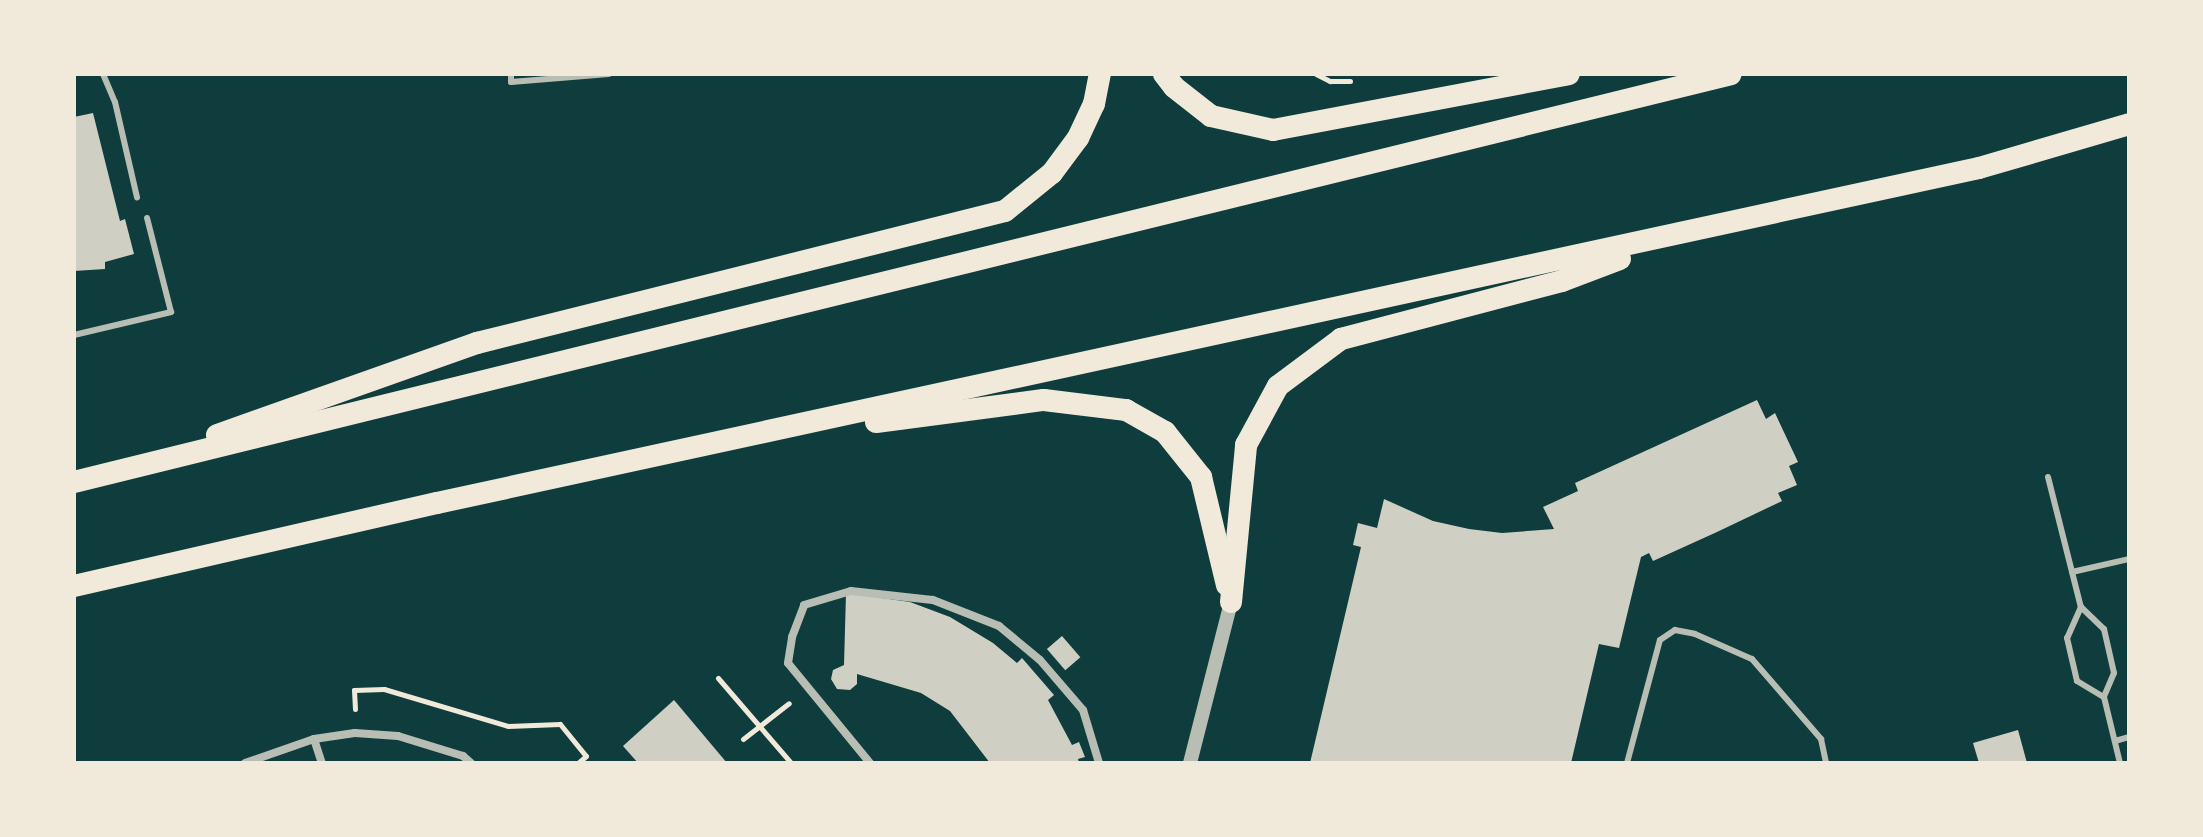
<!DOCTYPE html>
<html>
<head>
<meta charset="utf-8">
<style>
	body { margin:0 }
	#map { position:relative; width:2203px; height:837px; overflow:hidden; background:#0f3d3e; font-family:"PT Serif",serif }
	div>[style] { position:absolute }
	[style*='--x'] { left:calc(var(--x)*1px); top:calc(var(--y)*1px); width:calc(var(--w)*1px); rotate:calc(var(--a)*1deg) }
	.building>* { inset:0; background:#cfcfc3; transform-origin:0 0 }
	.path>* { height:5px; margin:-2.5px; padding:0 2.5px; transform-origin:2.5px; border-radius:2.5px; background:#f1e9da }
	.service>* { height:6px; margin:-3px; padding:0 3px; transform-origin:3px; border-radius:3px; background:#b8beb3 }
	.minor>* { height:8px; margin:-4px; padding:0 4px; transform-origin:4px; border-radius:4px; background:#b8beb3 }
	.tertiary>* { height:14px; margin:-7px; padding:0 7px; transform-origin:7px; border-radius:7px; background:#b8beb3 }
	.trunk>* { height:22px; margin:-11px; padding:0 11px; transform-origin:11px; border-radius:11px; background:#f1e9da }
	span { translate:-50% -50%; white-space:nowrap; text-align:center; line-height:1.15; -webkit-text-stroke:8px #f1e9da; paint-order:stroke }
	.frame { position:absolute; inset:0; border:76px solid #f1e9da; pointer-events:none }
</style>
</head>
<body>
<div id="map">
	<div class="building">
		<i style="clip-path:polygon(93px 113px,120px 221px,125px 219px,134px 254px,105px 262px,105px 269px,74px 271px,74px 117px)"></i>
		<i style="clip-path:polygon(1757px 400px,1766px 419px,1775px 413px,1798px 462px,1789px 466px,1797px 485px,1778px 493px,1782px 501px,1717px 532px,1653px 561px,1649px 553px,1641px 557px,1619px 648px,1599px 644px,1571px 763px,1310px 763px,1361px 547px,1353px 545px,1358px 523px,1377px 528px,1384px 499px,1433px 521px,1469px 529px,1502px 533px,1554px 529px,1543px 507px,1578px 491px,1575px 483px)"></i>
		<i style="clip-path:polygon(846px 593px,910px 602px,950px 617px,993px 643px,1017px 663px,1022px 658px,1054px 695px,1048px 700px,1072px 745px,1079px 742px,1085px 757px,1078px 759px,1079px 763px,990px 763px,950px 711px,921px 693px,857px 674px,857px 684px,850px 690px,837px 689px,831px 679px,833px 670px,844px 665px)"></i>
		<i style="left:1062px;top:636px;width:28px;height:20px;rotate:49deg"></i>
		<i style="clip-path:polygon(674px 700px,727px 763px,638px 763px,623px 746px)"></i>
		<i style="clip-path:polygon(2018px 730px,2027px 763px,1979px 763px,1973px 743px)"></i>
	</div>
	<div class="path">
		<i style="--x:1316;--y:74;--w:16;--a:27"></i>
		<i style="--x:1330;--y:81;--w:20;--a:0"></i>
		<i style="--x:718;--y:678;--w:112;--a:49.3"></i>
		<i style="--x:355;--y:709;--w:19;--a:-93"></i>
		<i style="--x:354;--y:690;--w:30;--a:-2"></i>
		<i style="--x:384;--y:689;--w:129;--a:16.6"></i>
		<i style="--x:508;--y:726;--w:52;--a:-2.2"></i>
		<i style="--x:560;--y:724;--w:41;--a:50.9"></i>
		<i style="--x:586;--y:756;--w:11;--a:139"></i>
		<i style="--x:743;--y:739;--w:58;--a:-38"></i>
	</div>
	<div class="service">
		<i style="--x:103;--y:74;--w:30;--a:67"></i>
		<i style="--x:115;--y:102;--w:98;--a:77"></i>
		<i style="--x:511;--y:74;--w:8;--a:90"></i>
		<i style="--x:511;--y:82;--w:98;--a:-4.7"></i>
		<i style="--x:74;--y:335;--w:100;--a:-13.3"></i>
		<i style="--x:171;--y:312;--w:97;--a:-104.3"></i>
		<i style="--x:2048;--y:477;--w:134;--a:75.8"></i>
		<i style="--x:2081;--y:607;--w:32;--a:44"></i>
		<i style="--x:2104;--y:629;--w:45;--a:77.2"></i>
		<i style="--x:2114;--y:673;--w:26;--a:113"></i>
		<i style="--x:2104;--y:697;--w:68;--a:76.4"></i>
		<i style="--x:2072;--y:572;--w:58;--a:-12.8"></i>
		<i style="--x:2081;--y:607;--w:34;--a:114"></i>
		<i style="--x:2067;--y:638;--w:44;--a:76.9"></i>
		<i style="--x:2077;--y:681;--w:31;--a:31"></i>
		<i style="--x:2115;--y:741;--w:15;--a:-16"></i>
		<i style="--x:1627;--y:763;--w:127;--a:-75"></i>
		<i style="--x:1660;--y:640;--w:18;--a:-34"></i>
		<i style="--x:1675;--y:630;--w:20;--a:11"></i>
		<i style="--x:1695;--y:634;--w:62;--a:23.7"></i>
		<i style="--x:1752;--y:659;--w:106;--a:49.2"></i>
		<i style="--x:1821;--y:739;--w:25;--a:78"></i>
	</div>
	<div class="minor">
		<i style="--x:314;--y:739;--w:25;--a:72"></i>
		<i style="--x:245;--y:763;--w:73;--a:-19.2"></i>
		<i style="--x:314;--y:739;--w:41;--a:-8.3"></i>
		<i style="--x:355;--y:733;--w:43;--a:4"></i>
		<i style="--x:398;--y:736;--w:68;--a:17.1"></i>
		<i style="--x:463;--y:756;--w:11;--a:41"></i>
		<i style="--x:870;--y:763;--w:129;--a:-129.4"></i>
		<i style="--x:788;--y:663;--w:26;--a:-81"></i>
		<i style="--x:792;--y:637;--w:34;--a:-69"></i>
		<i style="--x:804;--y:605;--w:49;--a:-16.6"></i>
		<i style="--x:851;--y:591;--w:82;--a:6.3"></i>
		<i style="--x:933;--y:600;--w:71;--a:21.5"></i>
		<i style="--x:999;--y:626;--w:53;--a:39.7"></i>
		<i style="--x:1040;--y:660;--w:66;--a:49.3"></i>
		<i style="--x:1083;--y:710;--w:55;--a:73.2"></i>
	</div>
	<div class="tertiary">
		<i style="--x:1190;--y:763;--w:166;--a:-75.7"></i>
	</div>
	<div class="trunk">
		<i style="--x:1164;--y:74;--w:16;--a:52"></i>
		<i style="--x:1174;--y:87;--w:47;--a:38.1"></i>
		<i style="--x:1211;--y:116;--w:64;--a:12.7"></i>
		<i style="--x:1273;--y:130;--w:301;--a:-10.7"></i>
		<i style="--x:876;--y:422;--w:169;--a:-7.5"></i>
		<i style="--x:1044;--y:400;--w:83;--a:7"></i>
		<i style="--x:1126;--y:410;--w:45;--a:29.4"></i>
		<i style="--x:1165;--y:432;--w:58;--a:51.3"></i>
		<i style="--x:1201;--y:477;--w:111;--a:76.5"></i>
		<i style="--x:217;--y:435;--w:276;--a:-19.5"></i>
		<i style="--x:477;--y:343;--w:544;--a:-14.04"></i>
		<i style="--x:1005;--y:211;--w:60;--a:-39"></i>
		<i style="--x:1052;--y:173;--w:44;--a:-53.4"></i>
		<i style="--x:1078;--y:138;--w:38;--a:-65"></i>
		<i style="--x:1094;--y:104;--w:31;--a:-79"></i>
		<i style="--x:74;--y:482;--w:1706;--a:-13.83"></i>
		<i style="--x:74;--y:586;--w:372;--a:-12.9"></i>
		<i style="--x:437;--y:503;--w:1578;--a:-12.26"></i>
		<i style="--x:1979;--y:168;--w:156;--a:-16.3"></i>
		<i style="--x:1231;--y:602;--w:158;--a:-84.5"></i>
		<i style="--x:1246;--y:445;--w:67;--a:-61.5"></i>
		<i style="--x:1278;--y:386;--w:79;--a:-36.7"></i>
		<i style="--x:1341;--y:339;--w:228;--a:-14.7"></i>
		<i style="--x:1562;--y:281;--w:62;--a:-20.8"></i>
	</div>
	<div class="frame"></div>
</div>
</body>
</html>
